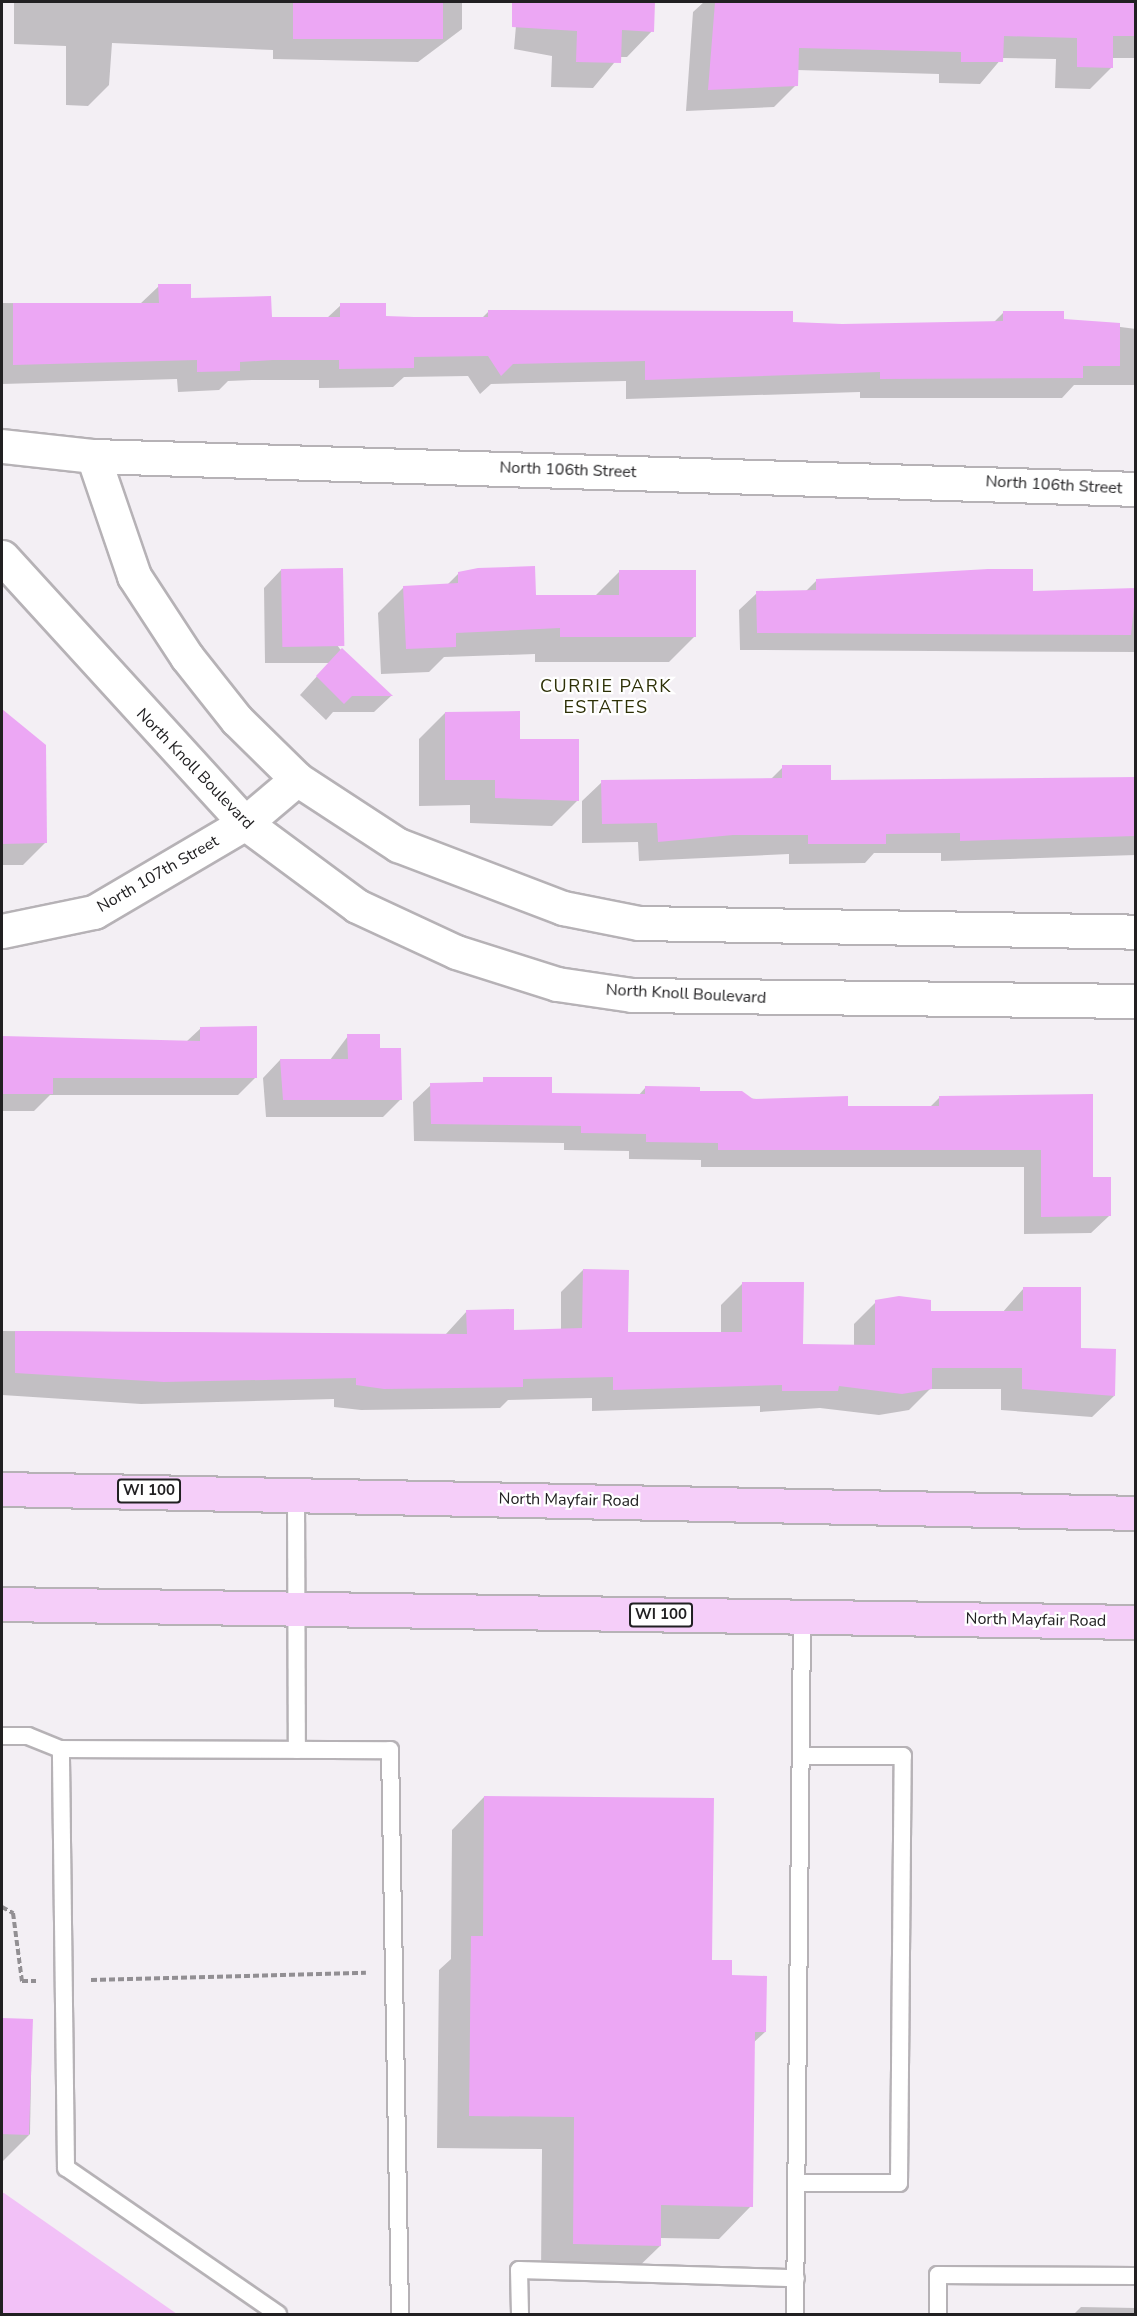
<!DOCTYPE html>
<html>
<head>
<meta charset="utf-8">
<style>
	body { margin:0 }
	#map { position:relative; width:1137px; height:2316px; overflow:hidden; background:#f3eff4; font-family:"Nunito Sans",sans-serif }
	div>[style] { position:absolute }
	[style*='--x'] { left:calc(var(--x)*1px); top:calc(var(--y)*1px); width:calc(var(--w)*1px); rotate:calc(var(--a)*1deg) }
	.green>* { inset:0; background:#f2c1f7 }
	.shadow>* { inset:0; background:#0003 }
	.building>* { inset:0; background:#eca7f4; transform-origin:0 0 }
	.path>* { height:4px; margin-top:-2px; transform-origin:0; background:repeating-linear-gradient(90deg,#928f93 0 6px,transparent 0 9px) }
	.roads { filter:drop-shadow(2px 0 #b6b2b6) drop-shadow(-2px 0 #b6b2b6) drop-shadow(0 2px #b6b2b6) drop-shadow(0 -2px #b6b2b6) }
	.lane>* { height:16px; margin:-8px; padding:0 8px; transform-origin:8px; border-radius:8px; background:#fff }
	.street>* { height:33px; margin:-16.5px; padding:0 16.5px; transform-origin:16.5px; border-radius:16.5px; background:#fff }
	.primary>* { height:33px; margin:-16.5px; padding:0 16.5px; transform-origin:16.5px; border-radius:16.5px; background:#f5cef9 }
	span { translate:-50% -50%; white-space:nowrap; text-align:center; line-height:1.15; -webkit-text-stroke:4.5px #fff; paint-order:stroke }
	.shield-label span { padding:2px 4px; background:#fff; border:2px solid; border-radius:4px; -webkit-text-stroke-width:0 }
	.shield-label { font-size:15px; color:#212022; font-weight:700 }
	.street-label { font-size:16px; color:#212022 }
	.neighbourhood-label { font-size:18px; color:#2d3006; letter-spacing:1.5px }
	.frame { position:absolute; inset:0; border:3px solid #212022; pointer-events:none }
</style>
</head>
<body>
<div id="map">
	<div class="green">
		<i style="clip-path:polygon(2px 2193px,4px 2193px,177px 2314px,2px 2314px)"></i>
	</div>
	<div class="shadow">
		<i style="clip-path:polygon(14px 2px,462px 2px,462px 29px,418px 62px,273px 59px,273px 50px,112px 43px,109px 85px,88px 106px,66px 105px,66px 46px,14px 44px)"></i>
		<i style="clip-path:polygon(518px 2px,654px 2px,652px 31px,627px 57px,619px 57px,593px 88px,551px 87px,552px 56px,514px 49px)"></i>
		<i style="clip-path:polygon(704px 2px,1136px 2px,1136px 58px,1112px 58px,1112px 67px,1090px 89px,1055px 88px,1056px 59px,1002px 58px,980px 84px,939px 83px,939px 74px,797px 70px,796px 85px,774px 107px,686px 111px,693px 12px)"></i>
		<i style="clip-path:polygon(159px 286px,190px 300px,270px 319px,327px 318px,341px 305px,384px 318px,482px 318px,489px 311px,842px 326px,994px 322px,1004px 312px,1136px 329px,1136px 385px,1074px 385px,1062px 398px,860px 398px,860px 392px,626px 399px,626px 381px,491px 384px,480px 394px,468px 376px,404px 377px,393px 387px,319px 388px,319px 380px,252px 380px,228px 381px,219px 390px,178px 392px,177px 379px,2px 384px,2px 303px,140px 304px)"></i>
		<i style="clip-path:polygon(281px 570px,340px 649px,391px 696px,374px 712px,333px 712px,326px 720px,300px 695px,329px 663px,265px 663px,264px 588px)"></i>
		<i style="clip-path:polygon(620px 571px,695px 636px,669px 662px,535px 662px,535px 654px,444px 657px,429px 672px,381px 674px,378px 613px,404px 587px,447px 585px,458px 574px,535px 596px,595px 596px)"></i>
		<i style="clip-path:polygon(1031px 571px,1032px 592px,1136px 590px,1136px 652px,740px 650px,739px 610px,757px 593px,805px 592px,817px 580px)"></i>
		<i style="clip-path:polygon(445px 713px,518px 741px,578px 800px,552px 826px,470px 823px,470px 805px,419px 806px,419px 739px)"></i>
		<i style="clip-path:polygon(9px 717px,45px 843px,23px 865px,2px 865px,2px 724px)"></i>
		<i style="clip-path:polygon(783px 767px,829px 781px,1136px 778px,1136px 855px,941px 861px,941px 853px,874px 853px,865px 863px,789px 864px,789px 854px,639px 861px,638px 842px,582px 843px,582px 801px,602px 782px,770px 780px)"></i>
		<i style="clip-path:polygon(201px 1028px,256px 1077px,238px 1095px,50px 1095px,34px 1111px,2px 1111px,2px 1039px,186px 1042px)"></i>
		<i style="clip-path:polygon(348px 1036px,379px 1050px,401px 1099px,383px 1117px,266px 1117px,263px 1078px,280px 1060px,330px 1060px)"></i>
		<i style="clip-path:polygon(550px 1078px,550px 1095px,638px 1096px,645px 1088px,847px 1108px,930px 1107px,939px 1098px,1091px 1095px,1091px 1179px,1109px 1216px,1091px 1233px,1024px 1234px,1024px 1167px,701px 1167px,701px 1160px,629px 1159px,629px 1151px,564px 1150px,564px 1143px,414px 1141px,413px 1102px,431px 1085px)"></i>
		<i style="clip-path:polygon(583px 1270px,627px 1334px,721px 1334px,721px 1305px,743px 1283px,802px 1345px,854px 1346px,854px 1324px,876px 1302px,929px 1313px,1002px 1313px,1024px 1288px,1114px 1396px,1092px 1417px,1001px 1410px,1001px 1389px,930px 1389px,909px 1410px,879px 1415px,820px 1408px,760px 1412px,760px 1406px,592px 1411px,592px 1398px,508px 1400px,500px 1408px,361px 1410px,334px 1407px,334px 1399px,141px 1404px,2px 1395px,2px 1331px,445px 1335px,467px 1311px,513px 1331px,561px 1330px,561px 1292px)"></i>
		<i style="clip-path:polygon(484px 1797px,730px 1977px,765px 2032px,753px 2043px,751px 2206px,719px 2239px,660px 2238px,660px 2246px,627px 2278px,541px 2276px,542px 2149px,437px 2148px,439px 1970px,451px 1959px,452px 1830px)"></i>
		<i style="clip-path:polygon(2px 2020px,32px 2020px,30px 2134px,2px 2162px)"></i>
		<i style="clip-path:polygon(1081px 2307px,1136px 2308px,1136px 2314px,1074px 2314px)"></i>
	</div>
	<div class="building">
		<i style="left:293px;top:2px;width:150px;height:37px"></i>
		<i style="clip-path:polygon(512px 2px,655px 2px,654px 32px,622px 30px,621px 63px,576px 62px,577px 31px,512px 27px)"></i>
		<i style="clip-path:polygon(715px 2px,1136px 2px,1136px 36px,1113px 36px,1113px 68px,1077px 67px,1077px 38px,1004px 36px,1003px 62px,961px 62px,961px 52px,799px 48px,798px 86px,708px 90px)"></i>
		<i style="clip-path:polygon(158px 284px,191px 284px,191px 298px,271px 296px,272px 317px,340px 317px,340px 303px,386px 303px,386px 316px,414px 317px,488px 317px,488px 310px,793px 311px,793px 322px,842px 324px,1003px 321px,1003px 311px,1064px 311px,1064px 319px,1120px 323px,1120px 366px,1083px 366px,1083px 378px,880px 379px,880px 372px,645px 380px,645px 361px,513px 364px,501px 376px,488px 356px,414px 357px,414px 368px,339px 369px,339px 360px,273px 360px,240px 362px,240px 371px,197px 372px,197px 360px,13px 365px,13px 303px,159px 303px)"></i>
		<i style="clip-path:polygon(535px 566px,536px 595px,619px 595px,619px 570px,696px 570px,696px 637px,560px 637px,560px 628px,456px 633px,456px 647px,406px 649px,403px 586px,458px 583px,458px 572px,478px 568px)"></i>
		<i style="left:343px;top:568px;width:78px;height:62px;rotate:89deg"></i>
		<i style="clip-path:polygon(988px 569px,1033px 569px,1033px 591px,1136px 588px,1131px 635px,757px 633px,756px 591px,816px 590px,816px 579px)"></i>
		<i style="clip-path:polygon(342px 648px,393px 696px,352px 696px,344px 704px,316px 676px)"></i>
		<i style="clip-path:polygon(2px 709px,46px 745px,47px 843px,2px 844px)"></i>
		<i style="clip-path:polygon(520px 711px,520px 739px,579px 739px,579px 801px,495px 798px,495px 780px,445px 780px,445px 712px)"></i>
		<i style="clip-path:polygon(782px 765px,831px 765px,831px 780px,1136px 777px,1136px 836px,960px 841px,960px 833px,886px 834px,886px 844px,808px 844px,808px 835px,733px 835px,658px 842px,657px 823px,602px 824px,601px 780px,782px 778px)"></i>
		<i style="clip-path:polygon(257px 1026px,257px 1078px,53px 1078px,53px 1094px,2px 1094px,2px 1036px,200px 1041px,200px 1027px)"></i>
		<i style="clip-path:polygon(347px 1034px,380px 1034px,380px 1048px,401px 1048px,402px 1100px,283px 1100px,280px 1059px,348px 1059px)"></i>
		<i style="clip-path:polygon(483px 1077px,552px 1077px,552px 1093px,645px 1094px,645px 1086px,700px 1087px,700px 1091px,742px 1091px,753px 1099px,848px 1096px,848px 1106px,939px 1106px,939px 1096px,1093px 1094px,1093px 1177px,1111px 1177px,1111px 1216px,1041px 1217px,1041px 1150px,718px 1150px,718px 1143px,646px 1142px,646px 1134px,581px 1133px,581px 1126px,431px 1124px,430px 1083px,483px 1082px)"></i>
		<i style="clip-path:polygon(583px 1269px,629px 1270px,628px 1332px,742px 1332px,742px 1282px,804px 1282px,803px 1344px,875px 1345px,875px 1300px,899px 1296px,931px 1300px,931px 1311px,1023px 1311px,1023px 1287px,1081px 1287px,1081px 1348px,1116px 1349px,1115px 1396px,1022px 1389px,1022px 1368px,932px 1368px,932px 1389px,902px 1394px,839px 1386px,838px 1391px,782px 1391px,782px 1385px,613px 1390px,613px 1377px,523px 1379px,523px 1387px,384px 1389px,356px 1385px,356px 1378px,164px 1382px,15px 1373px,15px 1331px,467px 1334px,466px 1310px,514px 1309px,514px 1330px,582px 1328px)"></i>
		<i style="clip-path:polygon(484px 1796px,714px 1798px,712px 1960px,732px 1960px,732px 1975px,767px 1976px,766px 2032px,755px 2032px,753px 2207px,661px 2205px,661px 2246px,573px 2244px,574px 2117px,469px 2116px,471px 1936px,483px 1936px)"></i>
		<i style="left:2px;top:2018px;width:31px;height:116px;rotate:2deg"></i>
	</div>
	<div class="path">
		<i style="--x:2;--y:1907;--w:13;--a:29"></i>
		<i style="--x:13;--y:1913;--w:69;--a:82.5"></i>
		<i style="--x:22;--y:1981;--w:14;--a:0"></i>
		<i style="--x:91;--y:1980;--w:275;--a:-1.5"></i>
	</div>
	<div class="roads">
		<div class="lane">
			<i style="--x:296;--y:1494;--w:256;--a:89.8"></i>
			<i style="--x:2;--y:1736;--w:26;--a:0"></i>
			<i style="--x:28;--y:1736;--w:35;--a:22"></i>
			<i style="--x:797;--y:2183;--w:102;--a:0"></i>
			<i style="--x:899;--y:2183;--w:427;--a:-89.5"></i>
			<i style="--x:903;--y:1756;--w:102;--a:180"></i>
			<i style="--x:278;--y:2314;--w:257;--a:-145.4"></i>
			<i style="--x:66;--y:2168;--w:419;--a:-90.7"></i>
			<i style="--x:61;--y:1749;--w:329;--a:0.2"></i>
			<i style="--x:390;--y:1750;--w:564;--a:88.98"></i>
			<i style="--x:520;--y:2314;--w:44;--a:-91.3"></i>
			<i style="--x:519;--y:2270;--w:277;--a:1.7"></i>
			<i style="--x:795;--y:2314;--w:697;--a:-89.42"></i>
			<i style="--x:938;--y:2314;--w:39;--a:-90"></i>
			<i style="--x:938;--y:2275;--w:198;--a:0.3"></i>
		</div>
		<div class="street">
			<i style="--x:2;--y:446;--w:92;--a:6.3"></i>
			<i style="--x:93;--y:456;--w:1044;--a:1.81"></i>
			<i style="--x:93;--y:456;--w:127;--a:71.1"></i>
			<i style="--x:134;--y:576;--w:97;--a:56.8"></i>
			<i style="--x:187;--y:657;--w:80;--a:51.6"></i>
			<i style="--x:237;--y:720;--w:84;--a:44.5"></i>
			<i style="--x:297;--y:779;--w:121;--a:33.2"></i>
			<i style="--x:398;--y:845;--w:177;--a:20.9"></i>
			<i style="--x:563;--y:908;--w:77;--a:11.2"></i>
			<i style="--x:639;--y:923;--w:497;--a:1"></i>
			<i style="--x:2;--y:557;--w:360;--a:47.6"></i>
			<i style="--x:245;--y:823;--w:139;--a:36.5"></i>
			<i style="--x:357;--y:906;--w:109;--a:24.9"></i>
			<i style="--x:456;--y:952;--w:106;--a:17.6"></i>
			<i style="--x:557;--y:984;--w:76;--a:8.3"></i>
			<i style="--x:632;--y:995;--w:504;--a:0.68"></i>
			<i style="--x:2;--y:931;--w:94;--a:-11.7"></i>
			<i style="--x:94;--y:912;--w:175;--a:-30.5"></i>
			<i style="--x:245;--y:823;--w:68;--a:-40.2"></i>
		</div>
		<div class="primary">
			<i style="--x:2;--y:1489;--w:1134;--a:1.21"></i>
			<i style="--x:2;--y:1604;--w:1134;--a:0.91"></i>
		</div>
	</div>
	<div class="shield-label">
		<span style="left:149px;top:1491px">WI 100</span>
		<span style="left:661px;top:1615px">WI 100</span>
	</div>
	<div class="street-label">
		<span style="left:568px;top:470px;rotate:2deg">North 106th Street</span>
		<span style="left:1054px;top:485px;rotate:3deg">North 106th Street</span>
		<span style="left:195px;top:769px;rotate:46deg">North Knoll Boulevard</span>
		<span style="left:158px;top:874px;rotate:-30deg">North 107th Street</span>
		<span style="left:686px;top:994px;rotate:3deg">North Knoll Boulevard</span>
		<span style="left:569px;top:1500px;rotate:1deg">North Mayfair Road</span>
		<span style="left:1036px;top:1620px;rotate:1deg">North Mayfair Road</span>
	</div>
	<div class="neighbourhood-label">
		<span style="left:606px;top:697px">CURRIE PARK<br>ESTATES</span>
	</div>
	<div class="frame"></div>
</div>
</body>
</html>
